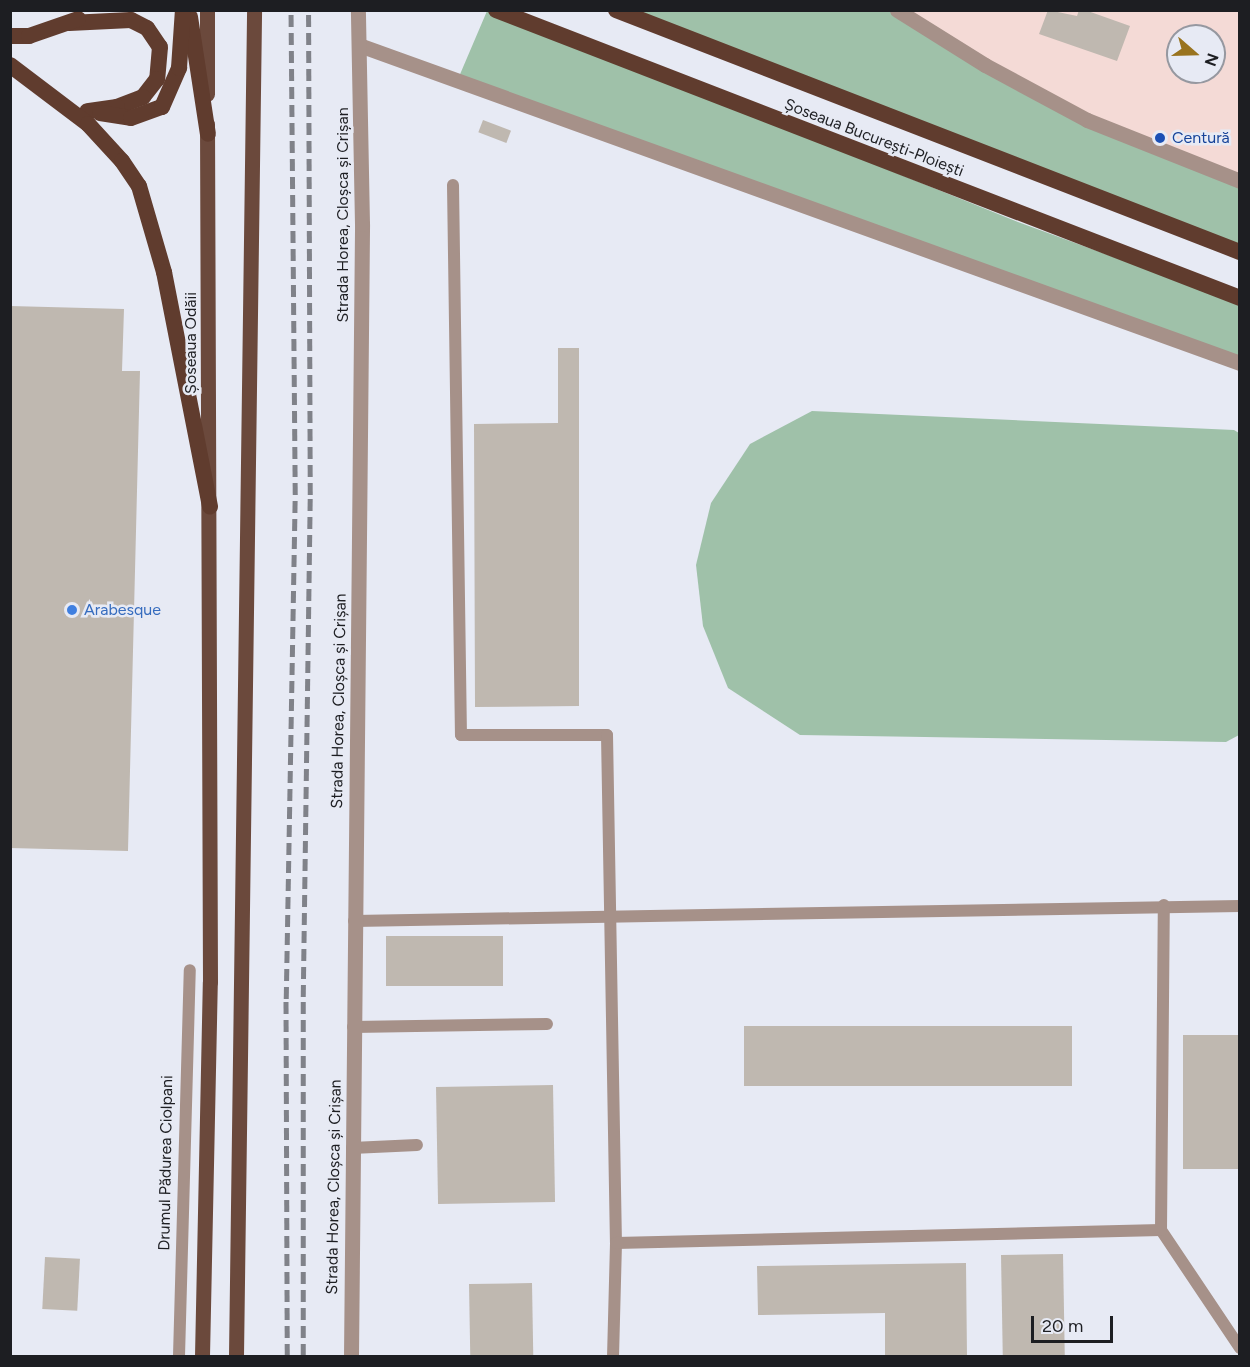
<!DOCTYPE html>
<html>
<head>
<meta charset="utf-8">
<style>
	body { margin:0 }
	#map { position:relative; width:1250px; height:1367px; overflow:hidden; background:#e7eaf4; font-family:Figtree,sans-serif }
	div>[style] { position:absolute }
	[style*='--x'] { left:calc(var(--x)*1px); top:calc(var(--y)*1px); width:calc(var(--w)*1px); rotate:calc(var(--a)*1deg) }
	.industrial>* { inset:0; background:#f4dad6 }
	.green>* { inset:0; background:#9fc1a9 }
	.building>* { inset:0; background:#bfb8b0; transform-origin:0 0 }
	.service>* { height:12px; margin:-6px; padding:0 6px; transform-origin:6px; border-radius:6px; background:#a69189 }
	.tertiary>* { height:15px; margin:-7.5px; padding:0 7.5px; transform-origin:7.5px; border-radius:7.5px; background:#a69189 }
	.primary>* { height:15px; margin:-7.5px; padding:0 7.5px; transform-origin:7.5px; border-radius:7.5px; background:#6b493c }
	.trunk>* { height:16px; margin:-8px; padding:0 8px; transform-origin:8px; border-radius:8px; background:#603c2e }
	.rail>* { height:4.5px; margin-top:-2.25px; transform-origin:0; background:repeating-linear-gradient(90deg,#808289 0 12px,transparent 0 18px) }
	.dots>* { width:16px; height:16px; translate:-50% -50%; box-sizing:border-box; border:3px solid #e7eaf4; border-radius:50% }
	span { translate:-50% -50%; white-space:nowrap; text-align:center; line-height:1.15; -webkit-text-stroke:5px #e7eaf4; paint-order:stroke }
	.street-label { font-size:16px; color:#1d1e22 }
	.transit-label { font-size:16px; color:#164399 }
	.left { translate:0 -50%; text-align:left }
	.shop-label { font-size:16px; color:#366cbe }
	.frame { position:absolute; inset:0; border:12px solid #1d1e22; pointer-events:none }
	.north { position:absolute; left:1166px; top:24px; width:60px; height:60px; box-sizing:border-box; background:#e7eaf4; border:2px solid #9698a0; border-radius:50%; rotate:110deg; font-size:16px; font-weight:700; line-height:24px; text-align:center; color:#1d1e22 }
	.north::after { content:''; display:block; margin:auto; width:21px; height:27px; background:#99731e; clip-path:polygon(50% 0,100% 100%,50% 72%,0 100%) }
	.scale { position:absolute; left:1031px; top:1316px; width:82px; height:27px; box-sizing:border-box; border:3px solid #1d1e22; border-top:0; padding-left:8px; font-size:18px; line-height:21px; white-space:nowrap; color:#1d1e22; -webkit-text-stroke:4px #e7eaf4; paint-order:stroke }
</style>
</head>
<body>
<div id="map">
	<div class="industrial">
		<i style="clip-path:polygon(evenodd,897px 11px,1239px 11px,1239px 181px,1087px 120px,897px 11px,1178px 36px,1214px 36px,1214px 72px,1178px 72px,1178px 36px)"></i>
	</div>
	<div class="green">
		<i style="clip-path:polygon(487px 11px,495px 11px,1018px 222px,1239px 303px,1239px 363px,458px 79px)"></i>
		<i style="clip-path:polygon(616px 11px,897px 11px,1037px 95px,1239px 181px,1239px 252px)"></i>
		<i style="clip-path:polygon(812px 411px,1234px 430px,1239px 433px,1239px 735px,1226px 742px,800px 735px,728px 688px,703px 626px,696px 565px,711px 503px,750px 444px)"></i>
	</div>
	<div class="building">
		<i style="clip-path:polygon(1048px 10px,1077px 16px,1079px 10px,1085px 10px,1130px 26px,1117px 61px,1039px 34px)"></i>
		<i style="left:483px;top:120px;width:30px;height:13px;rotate:21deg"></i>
		<i style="clip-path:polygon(10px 306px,124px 309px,122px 371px,140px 371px,128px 851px,10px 848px)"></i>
		<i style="clip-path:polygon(558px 348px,579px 348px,579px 706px,475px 707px,474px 424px,558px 423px)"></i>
		<i style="left:386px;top:936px;width:117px;height:50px"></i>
		<i style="left:1072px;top:1026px;width:60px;height:328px;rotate:90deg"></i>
		<i style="left:1240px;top:1035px;width:134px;height:57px;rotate:90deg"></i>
		<i style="left:553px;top:1085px;width:117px;height:117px;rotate:89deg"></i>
		<i style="left:1063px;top:1254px;width:102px;height:62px;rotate:89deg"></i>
		<i style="left:45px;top:1257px;width:35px;height:52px;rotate:3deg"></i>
		<i style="clip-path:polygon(966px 1263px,967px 1356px,885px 1356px,885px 1313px,758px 1315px,757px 1266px)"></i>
		<i style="left:532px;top:1283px;width:73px;height:63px;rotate:89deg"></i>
	</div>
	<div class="service">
		<i style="--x:453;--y:185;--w:550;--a:89.17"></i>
		<i style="--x:461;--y:735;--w:146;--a:0"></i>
		<i style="--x:607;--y:735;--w:508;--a:88.99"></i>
		<i style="--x:616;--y:1243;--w:113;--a:91.5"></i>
		<i style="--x:354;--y:921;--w:886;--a:-0.97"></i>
		<i style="--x:353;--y:1027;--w:194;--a:-0.9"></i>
		<i style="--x:352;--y:1148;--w:65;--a:-2.6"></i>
		<i style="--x:1161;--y:1230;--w:142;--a:56.2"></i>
		<i style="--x:616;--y:1243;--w:545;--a:-1.37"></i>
		<i style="--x:1161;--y:1230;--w:325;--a:-89.5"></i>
		<i style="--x:179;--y:1356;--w:386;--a:-88.4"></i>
	</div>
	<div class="tertiary">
		<i style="--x:897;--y:10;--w:104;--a:32"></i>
		<i style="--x:985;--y:65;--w:116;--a:28.3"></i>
		<i style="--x:1087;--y:120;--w:165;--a:21.7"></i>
		<i style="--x:359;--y:45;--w:937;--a:19.85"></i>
		<i style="--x:351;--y:1356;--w:1132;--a:-89.44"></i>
		<i style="--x:362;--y:224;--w:214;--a:-91.1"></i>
	</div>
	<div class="primary">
		<i style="--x:207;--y:10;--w:84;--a:90"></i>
		<i style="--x:202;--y:1356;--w:374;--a:-88.8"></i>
		<i style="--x:210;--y:982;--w:858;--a:-90.2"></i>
		<i style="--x:236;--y:1356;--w:1346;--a:-89.23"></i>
	</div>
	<div class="trunk">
		<i style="--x:496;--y:10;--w:798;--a:21.16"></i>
		<i style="--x:616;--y:10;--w:669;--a:21.2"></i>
		<i style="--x:190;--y:17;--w:118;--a:81.3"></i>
		<i style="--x:69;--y:23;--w:62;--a:-2.8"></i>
		<i style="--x:131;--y:20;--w:18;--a:27"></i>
		<i style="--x:147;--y:28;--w:23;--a:56"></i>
		<i style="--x:160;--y:47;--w:32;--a:95"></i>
		<i style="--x:157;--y:79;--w:23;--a:128"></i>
		<i style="--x:143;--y:97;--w:28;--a:159"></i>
		<i style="--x:117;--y:107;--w:30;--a:172"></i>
		<i style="--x:10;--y:36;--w:19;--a:0"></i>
		<i style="--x:29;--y:36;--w:52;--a:-19.1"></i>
		<i style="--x:10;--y:65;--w:98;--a:37.1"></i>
		<i style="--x:88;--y:124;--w:50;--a:47.4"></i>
		<i style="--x:122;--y:161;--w:30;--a:56"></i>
		<i style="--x:139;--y:186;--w:90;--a:73.8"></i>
		<i style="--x:164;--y:272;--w:239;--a:78.9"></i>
		<i style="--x:100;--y:113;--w:31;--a:9"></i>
		<i style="--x:131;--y:118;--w:33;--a:-20"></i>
		<i style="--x:162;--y:107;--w:43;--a:-66.4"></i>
		<i style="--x:179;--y:68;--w:58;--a:-86.1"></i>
	</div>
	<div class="rail">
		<i style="--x:287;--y:1356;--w:357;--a:-90.2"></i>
		<i style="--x:286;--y:999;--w:504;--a:-88.98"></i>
		<i style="--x:295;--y:495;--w:485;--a:-90.5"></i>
		<i style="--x:303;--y:1356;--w:359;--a:-90"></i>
		<i style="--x:303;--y:997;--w:502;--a:-89.2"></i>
		<i style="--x:310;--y:495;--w:485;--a:-90.2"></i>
	</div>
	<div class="dots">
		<i style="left:1160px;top:138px;background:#1a4fb4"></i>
		<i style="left:72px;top:610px;background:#3f7fe0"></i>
	</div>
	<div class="street-label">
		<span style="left:874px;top:138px;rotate:21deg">Șoseaua București-Ploiești</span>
		<span style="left:343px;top:215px;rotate:-90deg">Strada Horea, Cloșca și Crișan</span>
		<span style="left:191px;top:343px;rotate:-90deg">Șoseaua Odăii</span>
		<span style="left:339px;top:701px;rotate:-89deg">Strada Horea, Cloșca și Crișan</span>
		<span style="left:166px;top:1163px;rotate:-89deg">Drumul Pădurea Ciolpani</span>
		<span style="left:334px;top:1187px;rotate:-89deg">Strada Horea, Cloșca și Crișan</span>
	</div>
	<div class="transit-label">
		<span class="left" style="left:1172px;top:138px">Centură</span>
	</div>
	<div class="shop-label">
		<span class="left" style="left:84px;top:610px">Arabesque</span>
	</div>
	<div class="frame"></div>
	<div class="north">N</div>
	<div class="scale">20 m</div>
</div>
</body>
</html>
